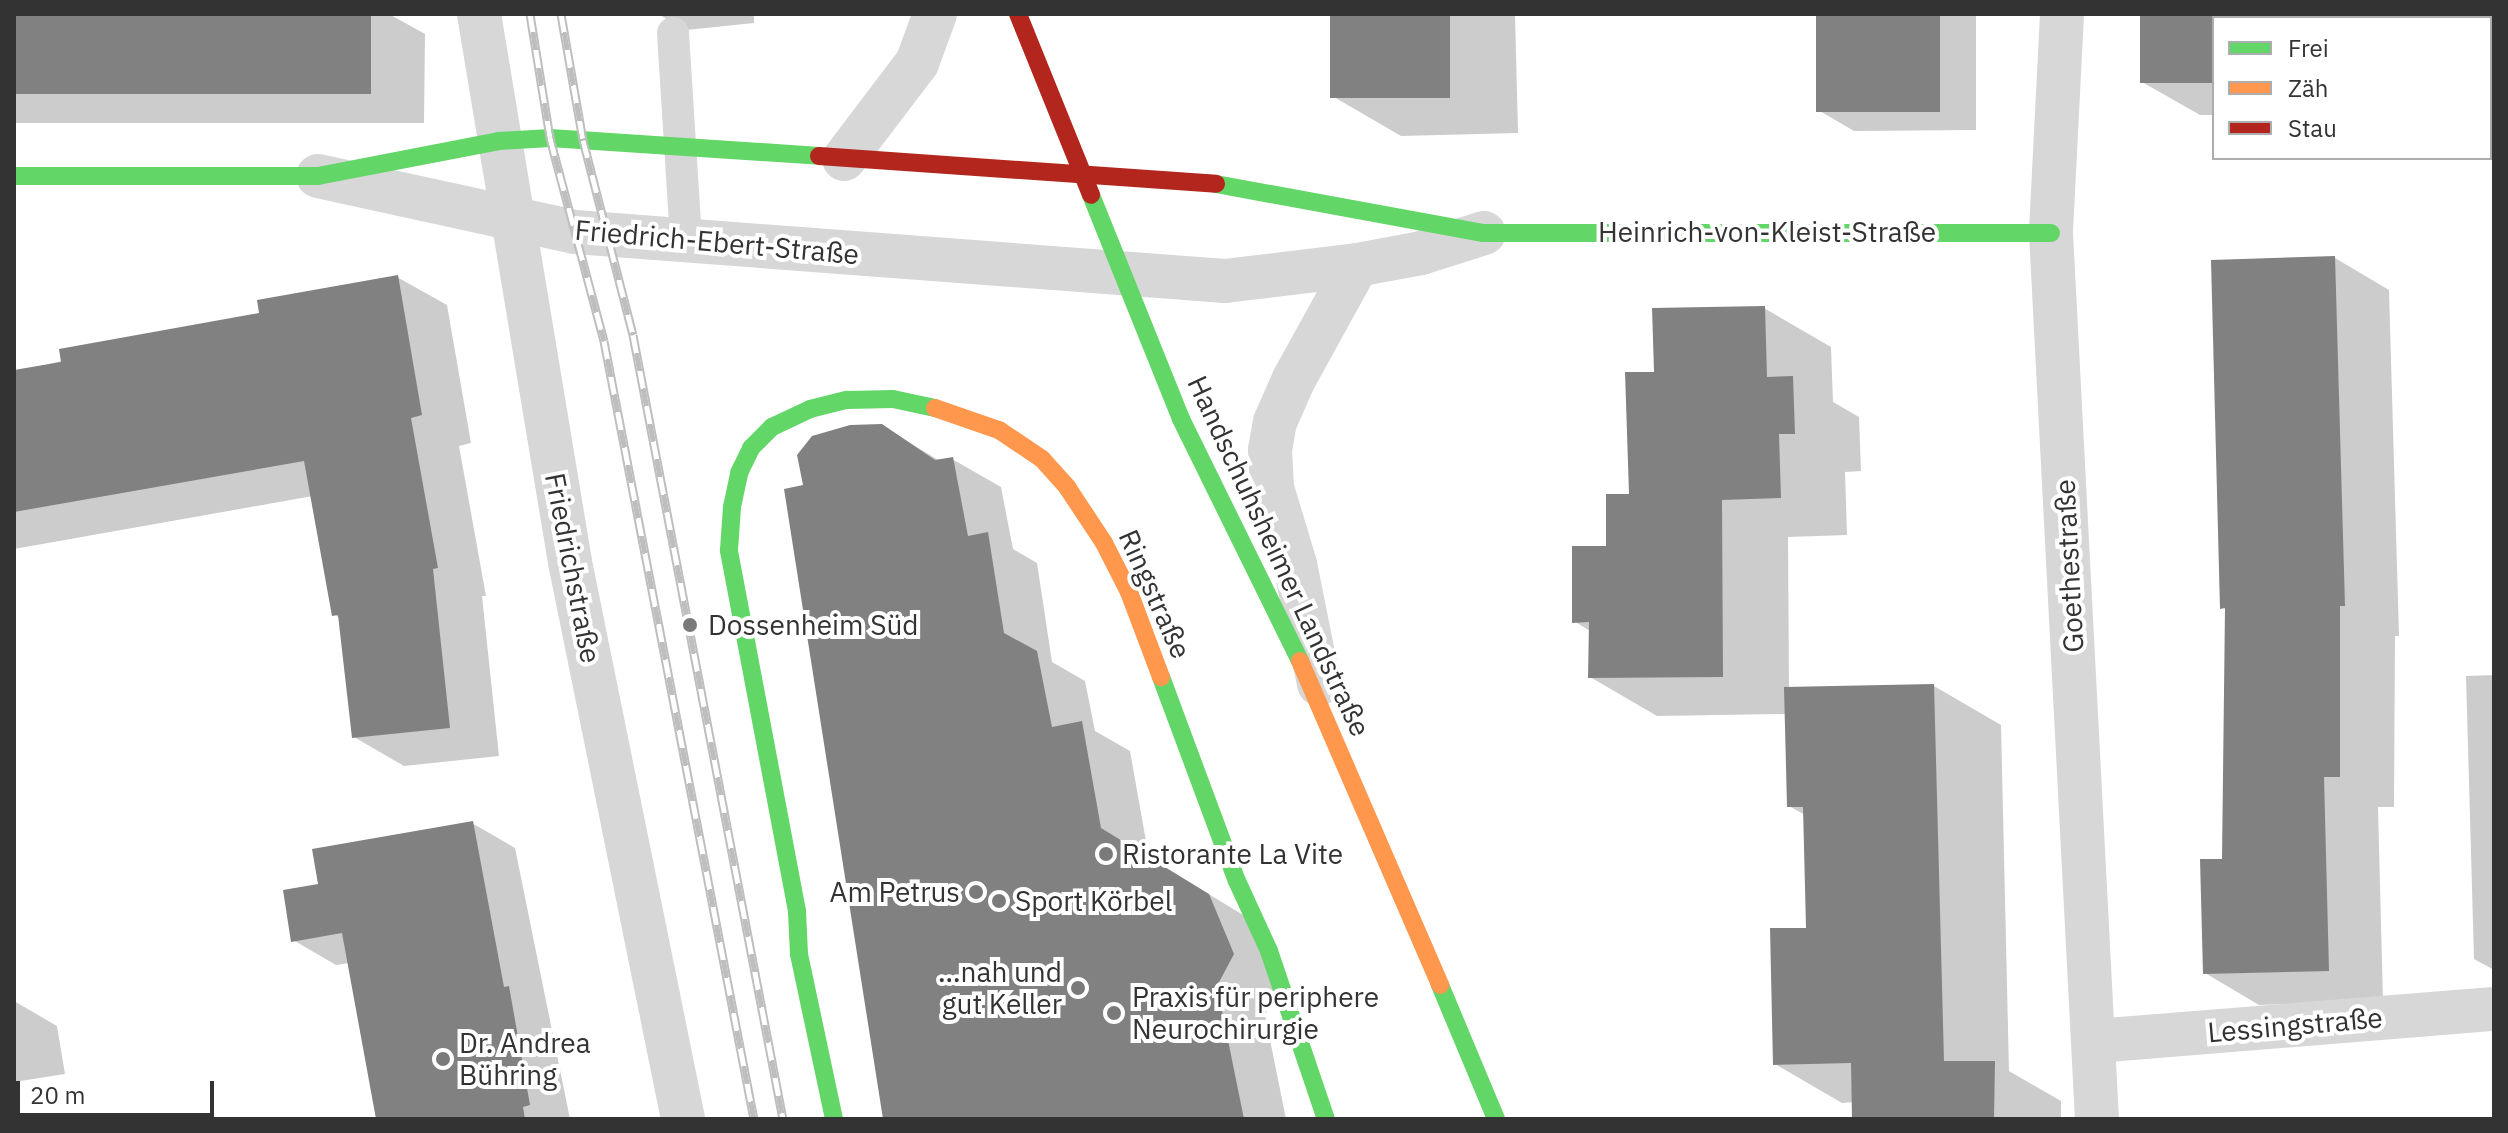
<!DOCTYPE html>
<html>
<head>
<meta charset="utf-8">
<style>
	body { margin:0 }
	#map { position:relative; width:2508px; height:1133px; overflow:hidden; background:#fff; font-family:"IBM Plex Sans",sans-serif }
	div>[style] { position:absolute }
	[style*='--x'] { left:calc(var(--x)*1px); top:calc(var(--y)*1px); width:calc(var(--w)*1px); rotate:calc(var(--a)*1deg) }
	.shadow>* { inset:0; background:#0003 }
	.building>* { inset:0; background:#818181; transform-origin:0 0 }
	.lane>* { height:32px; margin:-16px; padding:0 16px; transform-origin:16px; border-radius:16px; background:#d7d7d7 }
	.street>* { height:44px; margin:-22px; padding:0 22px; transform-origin:22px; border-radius:22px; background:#d7d7d7 }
	.fast>* { height:18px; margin:-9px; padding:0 9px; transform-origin:9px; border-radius:9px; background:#63d668 }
	.slow>* { height:18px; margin:-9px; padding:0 9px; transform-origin:9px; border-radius:9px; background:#ff974d }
	.jam>* { height:18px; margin:-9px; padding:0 9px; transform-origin:9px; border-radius:9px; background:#b3261e }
	.rail>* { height:9px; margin-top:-4.5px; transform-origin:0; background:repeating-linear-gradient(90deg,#fff 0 18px,#bebebe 0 36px); box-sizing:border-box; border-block:2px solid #bebebe }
	.dots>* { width:22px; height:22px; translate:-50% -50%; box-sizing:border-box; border:4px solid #fff; border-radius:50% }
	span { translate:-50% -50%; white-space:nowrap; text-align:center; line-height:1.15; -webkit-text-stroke:8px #fff; paint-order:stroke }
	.street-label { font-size:28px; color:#333 }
	.poi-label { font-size:28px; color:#333 }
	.left { translate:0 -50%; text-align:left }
	.right { translate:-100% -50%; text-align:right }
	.frame { position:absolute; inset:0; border:16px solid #333; pointer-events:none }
	.legend { position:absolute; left:2212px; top:16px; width:280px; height:144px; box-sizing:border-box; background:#fff; border:2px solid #adadad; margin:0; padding:10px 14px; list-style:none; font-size:24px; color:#333 }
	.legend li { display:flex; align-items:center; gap:16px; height:40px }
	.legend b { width:40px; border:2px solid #adadad }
	.scale { position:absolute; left:16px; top:1081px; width:198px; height:36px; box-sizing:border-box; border:4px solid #333; border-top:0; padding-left:10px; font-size:24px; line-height:28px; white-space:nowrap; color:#333; -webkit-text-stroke:6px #fff; paint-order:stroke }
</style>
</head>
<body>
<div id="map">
	<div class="shadow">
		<i style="clip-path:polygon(14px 14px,389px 14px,425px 34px,424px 123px,14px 123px)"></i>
		<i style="clip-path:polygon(658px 14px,754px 14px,754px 23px,686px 30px)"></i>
		<i style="clip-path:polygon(1333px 14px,1515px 14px,1518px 133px,1401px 136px,1334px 97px)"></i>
		<i style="clip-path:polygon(1818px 14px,1976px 14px,1976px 130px,1854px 131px,1818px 110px)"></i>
		<i style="clip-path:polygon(2142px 14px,2494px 14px,2494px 95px,2490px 95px,2490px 18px,2214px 18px,2214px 115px,2200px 115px,2142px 82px)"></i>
		<i style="clip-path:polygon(2335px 258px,2389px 290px,2399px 636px,2395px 636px,2394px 807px,2378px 807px,2383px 1001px,2259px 1005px,2205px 973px,2224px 861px,2227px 610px,2222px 607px)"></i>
		<i style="clip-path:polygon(397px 277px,447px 305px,471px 443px,459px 446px,486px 596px,482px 596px,499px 756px,404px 766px,354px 737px,341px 619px,334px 614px,313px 496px,14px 549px,14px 372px,261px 315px)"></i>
		<i style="clip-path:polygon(1764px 308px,1831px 347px,1833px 402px,1859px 417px,1861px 471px,1845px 472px,1847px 535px,1788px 537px,1789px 689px,1934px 686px,2001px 725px,2009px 1071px,2061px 1101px,2061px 1119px,1854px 1119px,1854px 1102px,1842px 1103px,1775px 1064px,1808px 930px,1805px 815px,1789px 806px,1787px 714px,1657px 716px,1590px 677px,1590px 631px,1574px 621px,1631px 496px,1656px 374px)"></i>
		<i style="clip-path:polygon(882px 426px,940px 461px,952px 459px,1001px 487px,1013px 549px,1037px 563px,1052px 662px,1085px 681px,1095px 731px,1130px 751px,1149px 858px,1258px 924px,1282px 983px,1265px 1015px,1286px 1119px,885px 1119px,806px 487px)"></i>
		<i style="clip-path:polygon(2494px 675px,2494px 970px,2474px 959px,2466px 676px)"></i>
		<i style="clip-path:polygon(472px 823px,515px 848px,570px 1119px,377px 1119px,349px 963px,336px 965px,293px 940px,320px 885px)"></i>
		<i style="clip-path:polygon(14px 1001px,57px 1026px,65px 1074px,14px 1082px)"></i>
	</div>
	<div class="building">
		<i style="left:14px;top:14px;width:357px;height:80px"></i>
		<i style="left:1330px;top:14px;width:120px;height:84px"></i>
		<i style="left:1816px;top:14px;width:124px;height:98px"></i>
		<i style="left:2140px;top:14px;width:74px;height:69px"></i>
		<i style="clip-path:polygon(2335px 256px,2345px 606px,2340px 606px,2340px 777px,2324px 777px,2329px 971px,2203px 974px,2200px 859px,2222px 859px,2225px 608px,2220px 609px,2211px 260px)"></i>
		<i style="clip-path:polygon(398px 275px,422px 415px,411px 418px,438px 568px,433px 569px,450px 728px,352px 738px,338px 615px,332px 616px,304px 461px,14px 512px,14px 370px,61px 362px,59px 349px,259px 313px,257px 300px)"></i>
		<i style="clip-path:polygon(1765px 306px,1767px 377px,1793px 376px,1795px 434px,1779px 434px,1781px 498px,1722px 500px,1723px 677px,1588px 678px,1589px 622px,1572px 623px,1572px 546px,1606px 546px,1606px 494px,1629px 494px,1625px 372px,1654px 372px,1652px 308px)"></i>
		<i style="clip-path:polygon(882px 424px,935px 460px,953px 457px,968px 536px,988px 532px,1004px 633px,1037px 651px,1052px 727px,1082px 721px,1101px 828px,1209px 894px,1234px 954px,1217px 986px,1244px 1119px,883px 1119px,784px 489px,803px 485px,797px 455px,812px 436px,850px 425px)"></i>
		<i style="clip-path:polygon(1934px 684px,1944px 1061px,1995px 1061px,1994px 1119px,1852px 1119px,1851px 1063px,1773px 1065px,1770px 928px,1806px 928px,1803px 807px,1787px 807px,1784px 687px)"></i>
		<i style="clip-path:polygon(473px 821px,504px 987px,509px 986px,530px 1105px,523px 1107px,525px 1119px,376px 1119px,342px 933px,291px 942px,283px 890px,318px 884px,312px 849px)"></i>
	</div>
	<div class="lane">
		<i style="--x:673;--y:33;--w:207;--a:86.4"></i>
	</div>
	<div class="street">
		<i style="--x:479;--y:14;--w:556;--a:80.57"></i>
		<i style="--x:570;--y:562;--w:568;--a:78.53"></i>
		<i style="--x:2062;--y:14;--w:219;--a:92.9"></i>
		<i style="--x:2051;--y:233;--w:887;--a:87.03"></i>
		<i style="--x:844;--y:159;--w:121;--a:-52.8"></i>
		<i style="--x:917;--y:63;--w:52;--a:-69.8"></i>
		<i style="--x:318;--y:176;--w:263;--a:12.3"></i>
		<i style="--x:575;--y:232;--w:652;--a:4.31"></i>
		<i style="--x:1225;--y:281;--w:133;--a:-6.9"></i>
		<i style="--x:1357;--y:265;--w:65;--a:-10.6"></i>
		<i style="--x:1421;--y:253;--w:66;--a:-17.6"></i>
		<i style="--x:1319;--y:684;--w:122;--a:-101.3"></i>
		<i style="--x:1295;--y:564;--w:79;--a:-106.8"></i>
		<i style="--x:1272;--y:488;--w:38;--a:-93"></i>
		<i style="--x:1270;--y:450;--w:28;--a:-80"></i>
		<i style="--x:1275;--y:422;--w:47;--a:-66.2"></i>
		<i style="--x:1294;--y:379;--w:130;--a:-61.1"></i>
		<i style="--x:2095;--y:1041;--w:400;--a:-4.6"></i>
	</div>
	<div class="fast">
		<i style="--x:14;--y:176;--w:304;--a:0"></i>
		<i style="--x:318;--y:176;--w:184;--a:-10.9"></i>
		<i style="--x:499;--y:141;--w:51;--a:-3.4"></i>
		<i style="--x:550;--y:138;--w:270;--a:3.8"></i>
		<i style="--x:1216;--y:184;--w:272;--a:10.4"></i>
		<i style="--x:1484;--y:233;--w:567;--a:0"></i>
		<i style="--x:1091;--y:195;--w:241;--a:68.1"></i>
		<i style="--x:1181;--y:419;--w:270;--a:63.8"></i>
		<i style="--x:1161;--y:677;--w:218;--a:69.6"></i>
		<i style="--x:1237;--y:881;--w:77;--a:65.4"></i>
		<i style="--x:1269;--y:951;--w:177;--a:71.3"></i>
		<i style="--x:1440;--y:985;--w:145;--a:67.3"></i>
		<i style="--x:834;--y:1119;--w:169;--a:-102"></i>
		<i style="--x:799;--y:954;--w:43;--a:-92.7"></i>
		<i style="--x:797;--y:911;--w:367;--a:-100.7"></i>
		<i style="--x:729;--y:550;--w:43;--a:-86"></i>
		<i style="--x:732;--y:507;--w:35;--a:-78"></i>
		<i style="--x:739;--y:473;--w:28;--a:-64"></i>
		<i style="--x:751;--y:448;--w:30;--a:-45"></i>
		<i style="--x:772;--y:427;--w:42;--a:-25.3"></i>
		<i style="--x:810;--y:409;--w:38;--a:-14"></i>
		<i style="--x:847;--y:400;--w:46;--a:-1.2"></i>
		<i style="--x:893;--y:399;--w:43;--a:12.1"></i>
	</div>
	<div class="slow">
		<i style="--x:935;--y:408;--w:68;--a:19"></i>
		<i style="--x:999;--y:430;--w:52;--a:34"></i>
		<i style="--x:1042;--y:459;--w:38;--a:48"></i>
		<i style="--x:1067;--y:487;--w:67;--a:56.5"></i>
		<i style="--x:1104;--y:543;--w:55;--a:63"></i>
		<i style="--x:1129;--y:592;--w:91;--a:69.4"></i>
		<i style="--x:1300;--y:661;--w:353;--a:66.6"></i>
	</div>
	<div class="jam">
		<i style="--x:1018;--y:14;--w:195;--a:68"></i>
		<i style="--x:819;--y:156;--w:398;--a:4"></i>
	</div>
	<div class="rail">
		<i style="--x:530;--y:14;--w:126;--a:80.8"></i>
		<i style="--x:550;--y:138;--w:210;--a:75.1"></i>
		<i style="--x:604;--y:341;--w:792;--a:79.09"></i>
		<i style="--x:561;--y:14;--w:128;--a:80.1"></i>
		<i style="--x:583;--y:140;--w:201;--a:75.6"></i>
		<i style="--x:633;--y:335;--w:798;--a:79.17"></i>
	</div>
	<div class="dots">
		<i style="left:690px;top:625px;background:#7a7a7a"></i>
		<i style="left:1106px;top:854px;background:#7a7a7a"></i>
		<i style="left:976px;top:892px;background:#7a7a7a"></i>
		<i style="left:999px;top:901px;background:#7a7a7a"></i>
		<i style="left:1078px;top:988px;background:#7a7a7a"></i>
		<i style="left:1114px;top:1013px;background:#7a7a7a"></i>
		<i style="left:443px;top:1059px;background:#7a7a7a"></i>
	</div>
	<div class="street-label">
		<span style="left:1767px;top:232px">Heinrich-von-Kleist-Straße</span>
		<span style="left:717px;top:242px;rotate:5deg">Friedrich-Ebert-Straße</span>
		<span style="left:1279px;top:556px;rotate:65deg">Handschuhsheimer Landstraße</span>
		<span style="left:2069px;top:566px;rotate:-93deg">Goethestraße</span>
		<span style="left:573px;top:568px;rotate:79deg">Friedrichstraße</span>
		<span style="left:1155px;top:594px;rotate:66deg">Ringstraße</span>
		<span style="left:2295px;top:1025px;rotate:-5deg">Lessingstraße</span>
	</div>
	<div class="poi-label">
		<span class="left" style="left:708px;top:625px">Dossenheim Süd</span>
		<span class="left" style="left:1122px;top:854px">Ristorante La Vite</span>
		<span class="right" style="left:960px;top:892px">Am Petrus</span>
		<span class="left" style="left:1015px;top:901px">Sport Körbel</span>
		<span class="right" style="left:1062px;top:988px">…nah und<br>gut Keller</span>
		<span class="left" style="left:1132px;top:1013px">Praxis für periphere<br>Neurochirurgie</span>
		<span class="left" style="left:459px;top:1059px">Dr. Andrea<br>Bühring</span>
	</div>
	<div class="frame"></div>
	<ul class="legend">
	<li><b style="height:10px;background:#63d668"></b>Frei</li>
	<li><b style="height:10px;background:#ff974d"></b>Zäh</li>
	<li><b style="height:10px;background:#b3261e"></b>Stau</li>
	</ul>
	<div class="scale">20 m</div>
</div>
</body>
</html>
